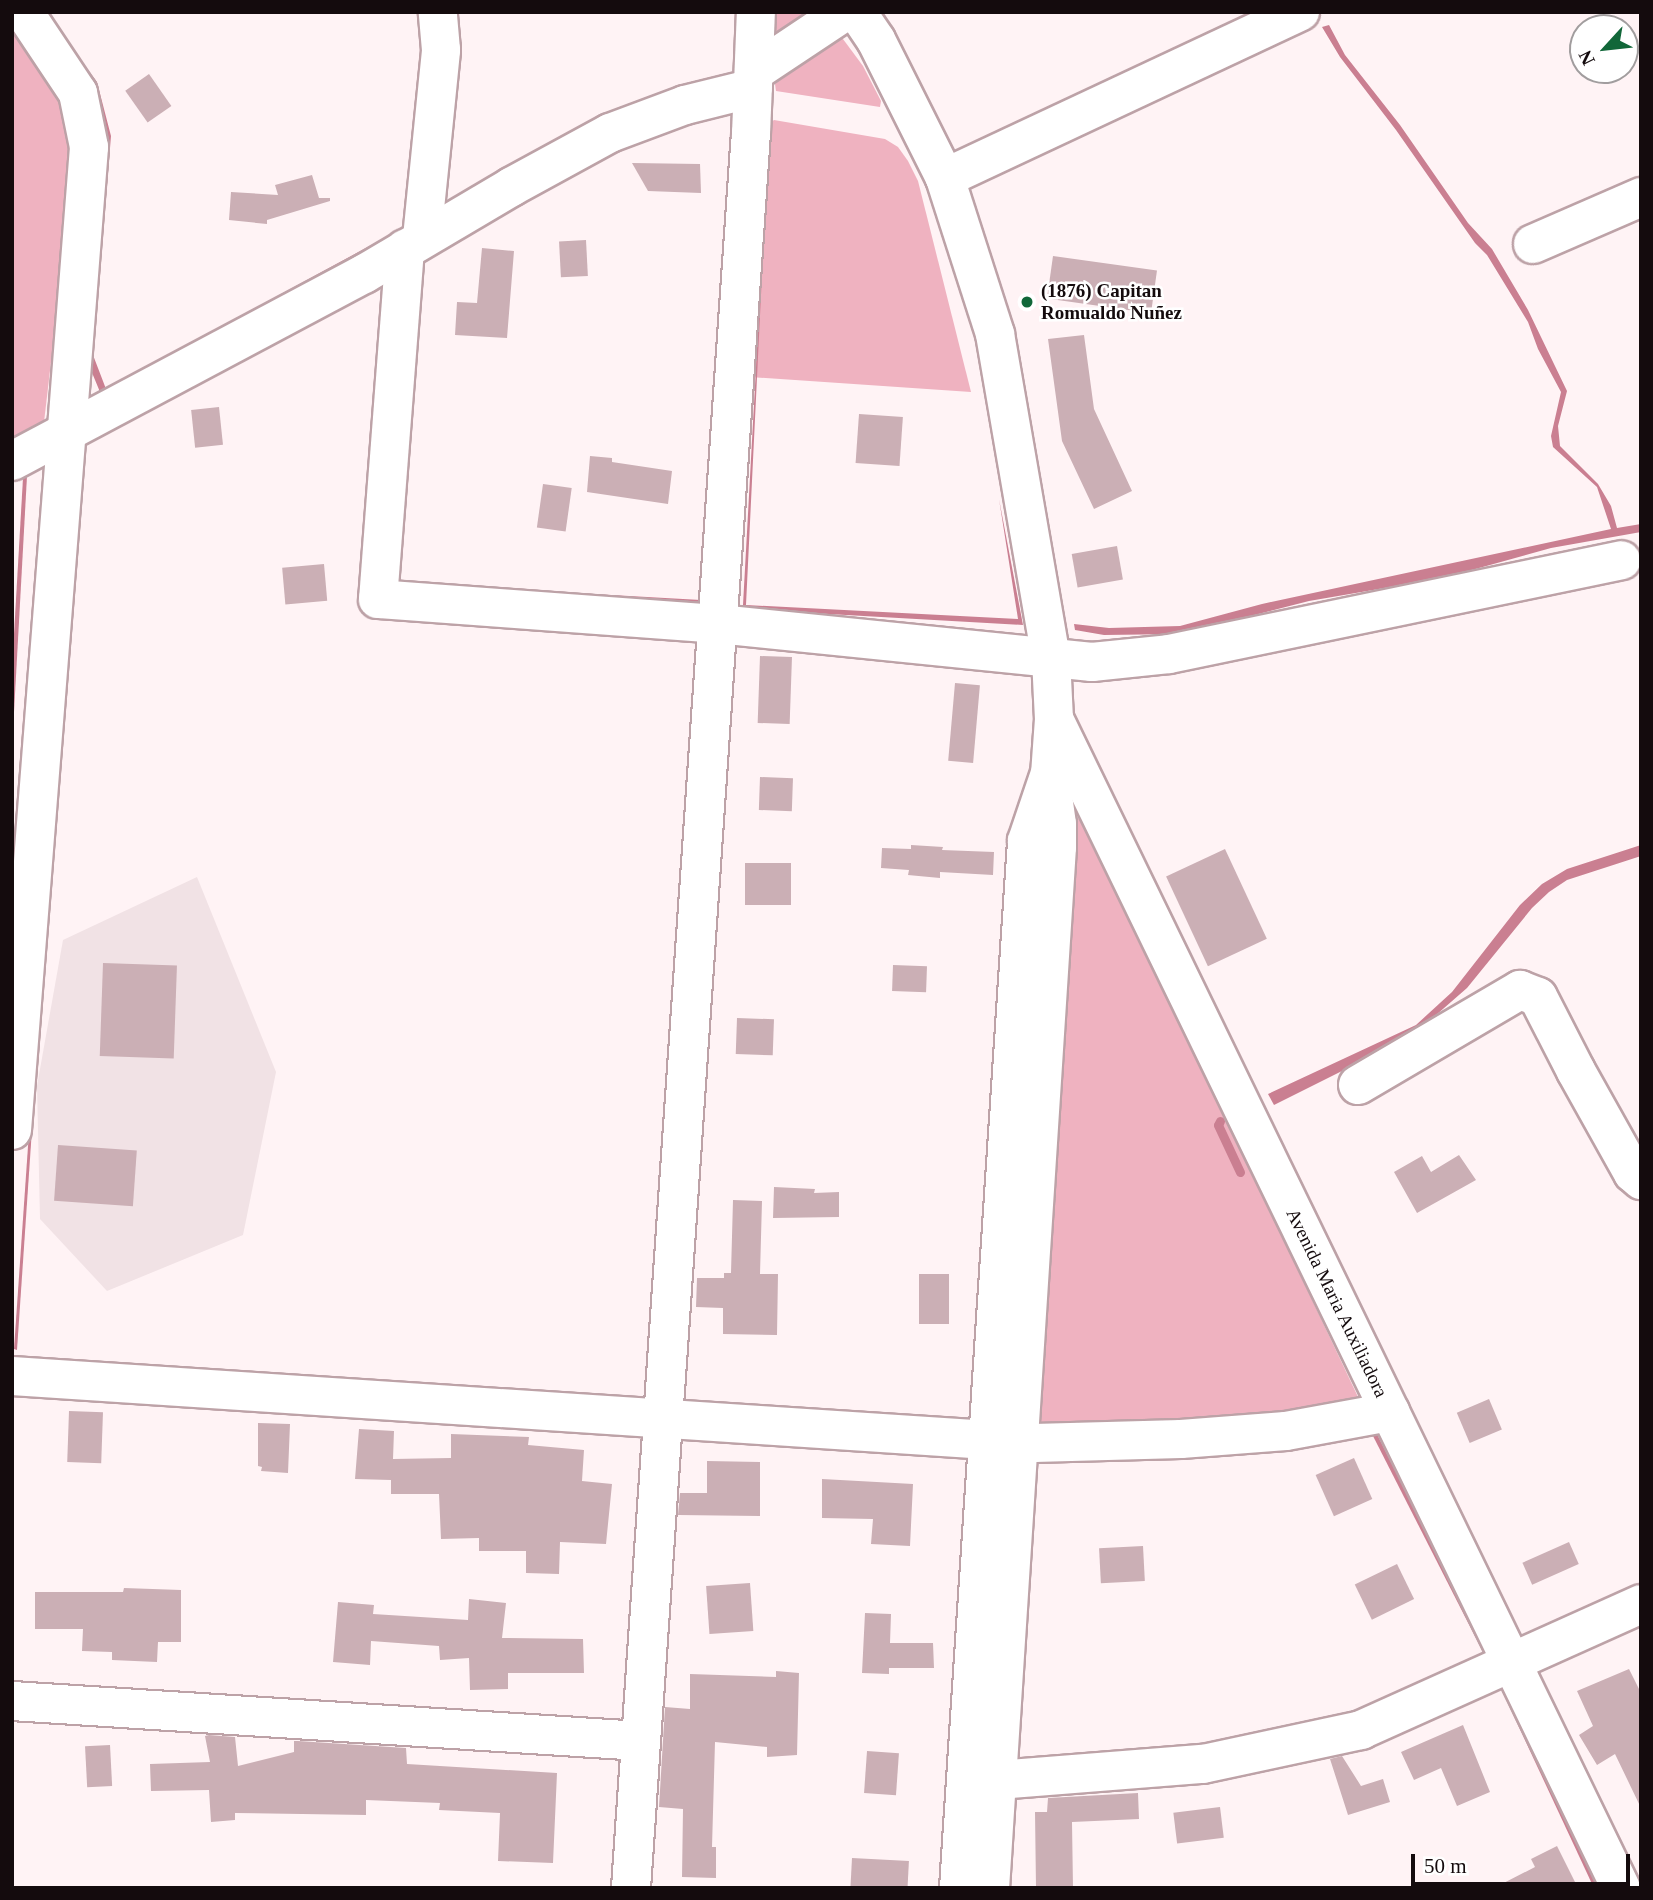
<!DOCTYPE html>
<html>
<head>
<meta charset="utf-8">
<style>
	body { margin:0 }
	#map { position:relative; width:1653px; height:1900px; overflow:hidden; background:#fff3f5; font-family:Georgia,serif }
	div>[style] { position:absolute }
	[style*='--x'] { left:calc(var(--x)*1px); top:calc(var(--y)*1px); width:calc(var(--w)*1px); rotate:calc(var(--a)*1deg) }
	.built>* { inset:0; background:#f1e2e5 }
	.green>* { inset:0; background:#efb2c0 }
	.water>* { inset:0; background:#ca7f91; transform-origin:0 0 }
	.stream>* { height:9px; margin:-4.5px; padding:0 4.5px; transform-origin:4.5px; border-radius:4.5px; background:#ca7f91 }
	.building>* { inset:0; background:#cbafb5; transform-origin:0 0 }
	.roads { filter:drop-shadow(2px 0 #bda2a7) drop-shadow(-2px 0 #bda2a7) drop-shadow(0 2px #bda2a7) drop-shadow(0 -2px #bda2a7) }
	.minor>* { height:38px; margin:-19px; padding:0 19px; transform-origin:19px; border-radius:19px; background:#fff }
	.dots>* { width:19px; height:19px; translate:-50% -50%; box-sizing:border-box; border:4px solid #fff; border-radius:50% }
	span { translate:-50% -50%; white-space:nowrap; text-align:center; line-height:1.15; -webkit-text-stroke:5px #fff; paint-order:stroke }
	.poi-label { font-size:19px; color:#140b0d; font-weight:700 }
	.left { translate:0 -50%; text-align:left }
	.street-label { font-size:19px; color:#140b0d }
	.frame { position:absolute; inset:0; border:14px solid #140b0d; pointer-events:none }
	.north { position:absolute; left:1569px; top:14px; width:70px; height:70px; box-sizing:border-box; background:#fff; border:2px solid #a19d9e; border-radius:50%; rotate:243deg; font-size:19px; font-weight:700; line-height:28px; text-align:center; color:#140b0d }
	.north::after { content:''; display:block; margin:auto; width:24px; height:32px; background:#116739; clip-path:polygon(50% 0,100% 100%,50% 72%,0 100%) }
	.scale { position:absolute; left:1411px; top:1854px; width:219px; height:32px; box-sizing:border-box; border:4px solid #140b0d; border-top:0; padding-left:9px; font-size:21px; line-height:24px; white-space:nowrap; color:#140b0d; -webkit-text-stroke:5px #fff; paint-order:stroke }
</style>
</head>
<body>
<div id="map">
	<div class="built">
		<i style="clip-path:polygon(197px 877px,276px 1072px,243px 1235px,107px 1291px,40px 1219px,37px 1086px,63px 940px)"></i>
	</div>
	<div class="green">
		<i style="clip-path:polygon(770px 12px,814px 12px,773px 47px)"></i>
		<i style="clip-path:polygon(12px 28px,65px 107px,74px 163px,43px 431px,12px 449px)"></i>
		<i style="clip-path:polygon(840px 35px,863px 66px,881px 101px,880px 107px,776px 91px,775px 84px,778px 79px)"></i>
		<i style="clip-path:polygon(774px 120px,885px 139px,898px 147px,908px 161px,918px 181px,971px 392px,750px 377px,769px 124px)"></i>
		<i style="clip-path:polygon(1081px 817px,1087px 824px,1359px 1399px,1284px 1415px,1038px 1426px,1075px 821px)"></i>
	</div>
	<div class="water">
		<i style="clip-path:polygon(45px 12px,97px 82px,111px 136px,93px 355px,106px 389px,410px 224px,411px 227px,86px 400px,100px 392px,88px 363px,105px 135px)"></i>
		<i style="clip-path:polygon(1329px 25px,1345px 55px,1400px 125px,1468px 223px,1492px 249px,1528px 310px,1567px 391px,1558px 426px,1560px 446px,1598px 484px,1611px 506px,1617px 528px,1641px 524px,1641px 532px,1551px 548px,1443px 578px,1309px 601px,1181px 634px,1104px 635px,1075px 630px,1074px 624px,1109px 628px,1180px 626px,1262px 604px,1611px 529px,1597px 487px,1553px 447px,1551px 436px,1561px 392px,1538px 349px,1528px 322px,1487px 255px,1475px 243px,1396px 130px,1340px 57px,1322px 27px)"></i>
		<i style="clip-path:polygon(769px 130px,746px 605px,1018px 619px,999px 499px,1023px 625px,739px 609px,739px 605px,743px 605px)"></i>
		<i style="clip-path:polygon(418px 265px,422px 265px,399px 583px,701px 600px,701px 604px,399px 587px,396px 582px)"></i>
		<i style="clip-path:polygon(76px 452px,78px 452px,17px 1350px,14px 1349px)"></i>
		<i style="clip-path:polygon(27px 476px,12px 749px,12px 669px,23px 478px)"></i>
		<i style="clip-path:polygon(1641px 845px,1641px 856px,1567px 880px,1549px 892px,1532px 908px,1467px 988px,1412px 1036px,1274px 1105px,1268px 1094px,1416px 1025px,1452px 992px,1520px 905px,1542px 884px,1567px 869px)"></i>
		<i style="clip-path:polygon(1377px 1434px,1491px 1660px,1488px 1662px,1373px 1436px)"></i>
		<i style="left:1506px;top:1690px;width:218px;height:4px;rotate:65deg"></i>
	</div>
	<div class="stream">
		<i style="--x:1220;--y:1121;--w:4;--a:117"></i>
		<i style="--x:1218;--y:1125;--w:52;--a:64.9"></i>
	</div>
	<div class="building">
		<i style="left:149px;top:74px;width:39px;height:29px;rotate:55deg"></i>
		<i style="clip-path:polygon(632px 163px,700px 164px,701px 193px,648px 191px)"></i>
		<i style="clip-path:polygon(312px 175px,319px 198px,330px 198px,330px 201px,267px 220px,267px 224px,229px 220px,231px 192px,278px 195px,275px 185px)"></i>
		<i style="left:586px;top:240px;width:36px;height:27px;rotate:87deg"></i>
		<i style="clip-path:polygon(482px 248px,514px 251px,507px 338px,455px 335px,457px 302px,477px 303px)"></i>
		<i style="left:1053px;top:256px;width:105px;height:43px;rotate:8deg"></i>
		<i style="clip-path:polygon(1084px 335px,1094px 409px,1132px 491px,1094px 509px,1062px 441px,1048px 339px)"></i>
		<i style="left:219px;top:407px;width:38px;height:28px;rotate:84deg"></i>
		<i style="left:859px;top:414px;width:44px;height:49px;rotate:4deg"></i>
		<i style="clip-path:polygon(590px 456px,612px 458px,612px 462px,672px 471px,668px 504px,587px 492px)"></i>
		<i style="left:543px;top:484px;width:29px;height:44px;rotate:8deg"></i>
		<i style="left:1117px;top:546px;width:34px;height:46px;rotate:80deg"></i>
		<i style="left:324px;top:564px;width:37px;height:42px;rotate:85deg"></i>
		<i style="left:760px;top:656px;width:32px;height:67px;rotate:2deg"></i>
		<i style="left:955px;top:683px;width:25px;height:78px;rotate:5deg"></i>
		<i style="left:760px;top:777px;width:33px;height:33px;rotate:2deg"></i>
		<i style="clip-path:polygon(911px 845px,943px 847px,942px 850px,994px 852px,993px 875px,940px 872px,940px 878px,908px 875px,909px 870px,881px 868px,882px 848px,911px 849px)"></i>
		<i style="left:1225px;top:849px;width:99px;height:65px;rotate:65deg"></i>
		<i style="left:745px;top:863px;width:46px;height:42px"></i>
		<i style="left:103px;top:963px;width:74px;height:93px;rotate:2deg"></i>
		<i style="left:893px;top:965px;width:34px;height:26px;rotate:2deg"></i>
		<i style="left:737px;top:1018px;width:37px;height:36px;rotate:2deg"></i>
		<i style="left:58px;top:1145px;width:79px;height:56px;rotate:4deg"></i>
		<i style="clip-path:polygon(1459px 1155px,1476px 1180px,1417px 1213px,1394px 1172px,1422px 1156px,1431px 1172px)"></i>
		<i style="clip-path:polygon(774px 1187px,815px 1189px,814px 1193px,839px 1192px,839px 1217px,773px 1218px)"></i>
		<i style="clip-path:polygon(733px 1200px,762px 1201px,760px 1274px,778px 1274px,777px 1335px,723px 1334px,723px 1308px,696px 1307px,697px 1278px,724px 1278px,724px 1273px,731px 1273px)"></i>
		<i style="left:919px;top:1274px;width:30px;height:50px"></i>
		<i style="left:1489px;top:1399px;width:33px;height:35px;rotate:67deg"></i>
		<i style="left:69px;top:1411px;width:34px;height:51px;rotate:2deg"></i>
		<i style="clip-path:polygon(258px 1423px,290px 1424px,288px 1473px,261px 1471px,262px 1467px,258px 1466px)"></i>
		<i style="clip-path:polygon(359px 1429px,394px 1431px,393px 1459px,451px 1458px,451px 1434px,529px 1437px,528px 1445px,584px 1450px,582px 1481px,612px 1484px,606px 1544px,560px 1542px,559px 1574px,526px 1573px,526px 1551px,479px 1551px,479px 1538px,441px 1539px,439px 1494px,391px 1494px,391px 1480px,355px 1479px)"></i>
		<i style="left:1354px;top:1458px;width:45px;height:42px;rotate:66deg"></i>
		<i style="clip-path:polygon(707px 1461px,760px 1462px,760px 1516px,678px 1515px,680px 1493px,707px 1493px)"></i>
		<i style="clip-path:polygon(822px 1479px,913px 1484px,910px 1546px,871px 1544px,873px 1519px,822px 1518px)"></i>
		<i style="left:1569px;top:1542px;width:24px;height:51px;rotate:66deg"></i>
		<i style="left:1143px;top:1546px;width:35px;height:44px;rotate:87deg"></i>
		<i style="left:1397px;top:1564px;width:39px;height:47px;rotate:64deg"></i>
		<i style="left:750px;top:1583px;width:48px;height:44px;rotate:86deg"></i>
		<i style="clip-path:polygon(124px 1588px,181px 1590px,181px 1642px,158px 1642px,157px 1662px,112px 1660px,112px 1652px,82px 1651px,83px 1629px,35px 1629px,35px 1592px,123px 1592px)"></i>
		<i style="clip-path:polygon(469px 1599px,506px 1603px,502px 1638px,583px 1639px,584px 1673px,508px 1673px,508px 1689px,470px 1690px,469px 1658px,440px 1660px,439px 1646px,371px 1641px,370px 1665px,333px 1662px,338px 1602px,374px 1605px,373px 1614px,468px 1620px)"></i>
		<i style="clip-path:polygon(865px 1613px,891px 1614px,890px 1643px,933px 1643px,934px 1668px,889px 1668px,889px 1674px,862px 1673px)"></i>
		<i style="clip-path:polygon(1629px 1669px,1641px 1693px,1641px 1808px,1615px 1754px,1597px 1765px,1579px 1735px,1593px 1726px,1577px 1691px)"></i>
		<i style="clip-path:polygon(776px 1671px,799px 1673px,797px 1755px,767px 1757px,767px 1747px,715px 1742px,712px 1847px,716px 1847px,716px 1878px,682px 1877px,683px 1809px,659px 1807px,665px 1707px,690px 1709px,690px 1674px,776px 1677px)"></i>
		<i style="clip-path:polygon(1463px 1725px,1490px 1792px,1457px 1806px,1441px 1768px,1414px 1780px,1401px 1752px)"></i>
		<i style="clip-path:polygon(209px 1735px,235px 1737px,238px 1766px,294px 1752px,294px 1741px,298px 1741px,406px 1748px,407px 1764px,557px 1773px,553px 1863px,498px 1861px,500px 1813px,439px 1810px,440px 1803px,366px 1800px,366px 1815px,235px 1813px,235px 1820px,211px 1822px,209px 1790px,151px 1791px,150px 1764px,210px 1762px,205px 1736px)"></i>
		<i style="left:110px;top:1745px;width:41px;height:25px;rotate:87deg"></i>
		<i style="left:867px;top:1751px;width:32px;height:42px;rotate:4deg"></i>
		<i style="clip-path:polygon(1342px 1756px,1361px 1786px,1383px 1779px,1390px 1802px,1348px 1815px,1330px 1759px)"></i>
		<i style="clip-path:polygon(1138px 1793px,1139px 1819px,1072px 1822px,1073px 1888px,1036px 1888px,1035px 1812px,1047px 1812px,1048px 1798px)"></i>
		<i style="left:1220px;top:1807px;width:31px;height:47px;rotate:83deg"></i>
		<i style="clip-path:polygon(1557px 1846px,1578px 1888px,1494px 1888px,1535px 1867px,1531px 1859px)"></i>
		<i style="left:852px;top:1858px;width:57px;height:30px;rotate:3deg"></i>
	</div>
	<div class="roads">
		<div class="minor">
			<i style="--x:857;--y:12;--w:34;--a:56"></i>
			<i style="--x:876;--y:40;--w:154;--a:63.4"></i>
			<i style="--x:945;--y:178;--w:164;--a:72.2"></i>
			<i style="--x:995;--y:334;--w:329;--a:80.2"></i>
			<i style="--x:1051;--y:658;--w:61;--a:87.2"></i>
			<i style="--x:1054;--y:719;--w:56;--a:94.1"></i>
			<i style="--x:1050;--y:775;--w:49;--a:81.9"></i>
			<i style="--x:1057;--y:824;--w:23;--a:90"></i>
			<i style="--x:1057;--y:847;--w:1043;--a:93.68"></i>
			<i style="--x:754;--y:72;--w:108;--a:-33.7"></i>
			<i style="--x:945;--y:178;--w:392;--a:-25.1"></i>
			<i style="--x:422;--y:238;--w:189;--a:-84.2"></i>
			<i style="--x:441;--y:50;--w:38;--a:-95"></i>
			<i style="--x:1533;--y:244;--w:118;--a:-23.5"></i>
			<i style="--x:405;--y:249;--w:351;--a:94.4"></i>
			<i style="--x:378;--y:599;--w:341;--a:4.2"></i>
			<i style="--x:718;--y:624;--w:376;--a:5.8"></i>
			<i style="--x:1092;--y:662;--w:77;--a:-5.9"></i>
			<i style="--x:1169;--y:654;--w:462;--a:-11.7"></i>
			<i style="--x:12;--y:461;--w:399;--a:-28"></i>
			<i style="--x:364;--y:274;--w:171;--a:-30.6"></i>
			<i style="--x:511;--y:187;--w:113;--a:-28.6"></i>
			<i style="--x:610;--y:133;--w:80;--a:-20.5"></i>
			<i style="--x:685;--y:105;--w:70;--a:-14"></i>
			<i style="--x:1055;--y:721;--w:1297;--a:64.13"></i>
			<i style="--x:1358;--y:1085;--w:188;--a:-30.4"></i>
			<i style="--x:1520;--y:990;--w:19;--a:21"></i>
			<i style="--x:1538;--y:997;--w:83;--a:62.8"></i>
			<i style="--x:1576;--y:1071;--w:117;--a:60.8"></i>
			<i style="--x:1633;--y:1173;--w:11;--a:41"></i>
			<i style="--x:12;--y:1130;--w:986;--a:-85.52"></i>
			<i style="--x:89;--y:147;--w:55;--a:-101.5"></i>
			<i style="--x:78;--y:93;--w:97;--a:-123.7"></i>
			<i style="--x:12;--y:1376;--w:1024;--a:3.75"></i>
			<i style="--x:1034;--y:1443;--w:147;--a:-1.6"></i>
			<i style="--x:1181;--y:1439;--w:105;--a:-4.4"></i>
			<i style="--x:1286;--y:1431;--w:106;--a:-10.4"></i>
			<i style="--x:12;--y:1701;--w:630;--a:3.64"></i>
			<i style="--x:972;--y:1782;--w:232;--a:-4.5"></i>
			<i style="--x:1203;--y:1764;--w:162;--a:-12.1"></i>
			<i style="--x:1361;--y:1730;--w:307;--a:-24.2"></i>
			<i style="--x:631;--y:1888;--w:1758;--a:-86.09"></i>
			<i style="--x:751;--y:134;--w:122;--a:-87.7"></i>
			<i style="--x:959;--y:1888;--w:1049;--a:-86.28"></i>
			<i style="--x:1027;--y:841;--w:69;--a:-71.3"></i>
		</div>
	</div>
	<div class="dots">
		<i style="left:1027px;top:302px;background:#116739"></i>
	</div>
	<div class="poi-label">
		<span class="left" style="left:1041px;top:302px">(1876) Capitan<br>Romualdo Nuñez</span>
	</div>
	<div class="street-label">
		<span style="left:1337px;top:1303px;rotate:64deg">Avenida Maria Auxiliadora</span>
	</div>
	<div class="frame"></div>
	<div class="north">N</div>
	<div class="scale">50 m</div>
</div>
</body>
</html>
